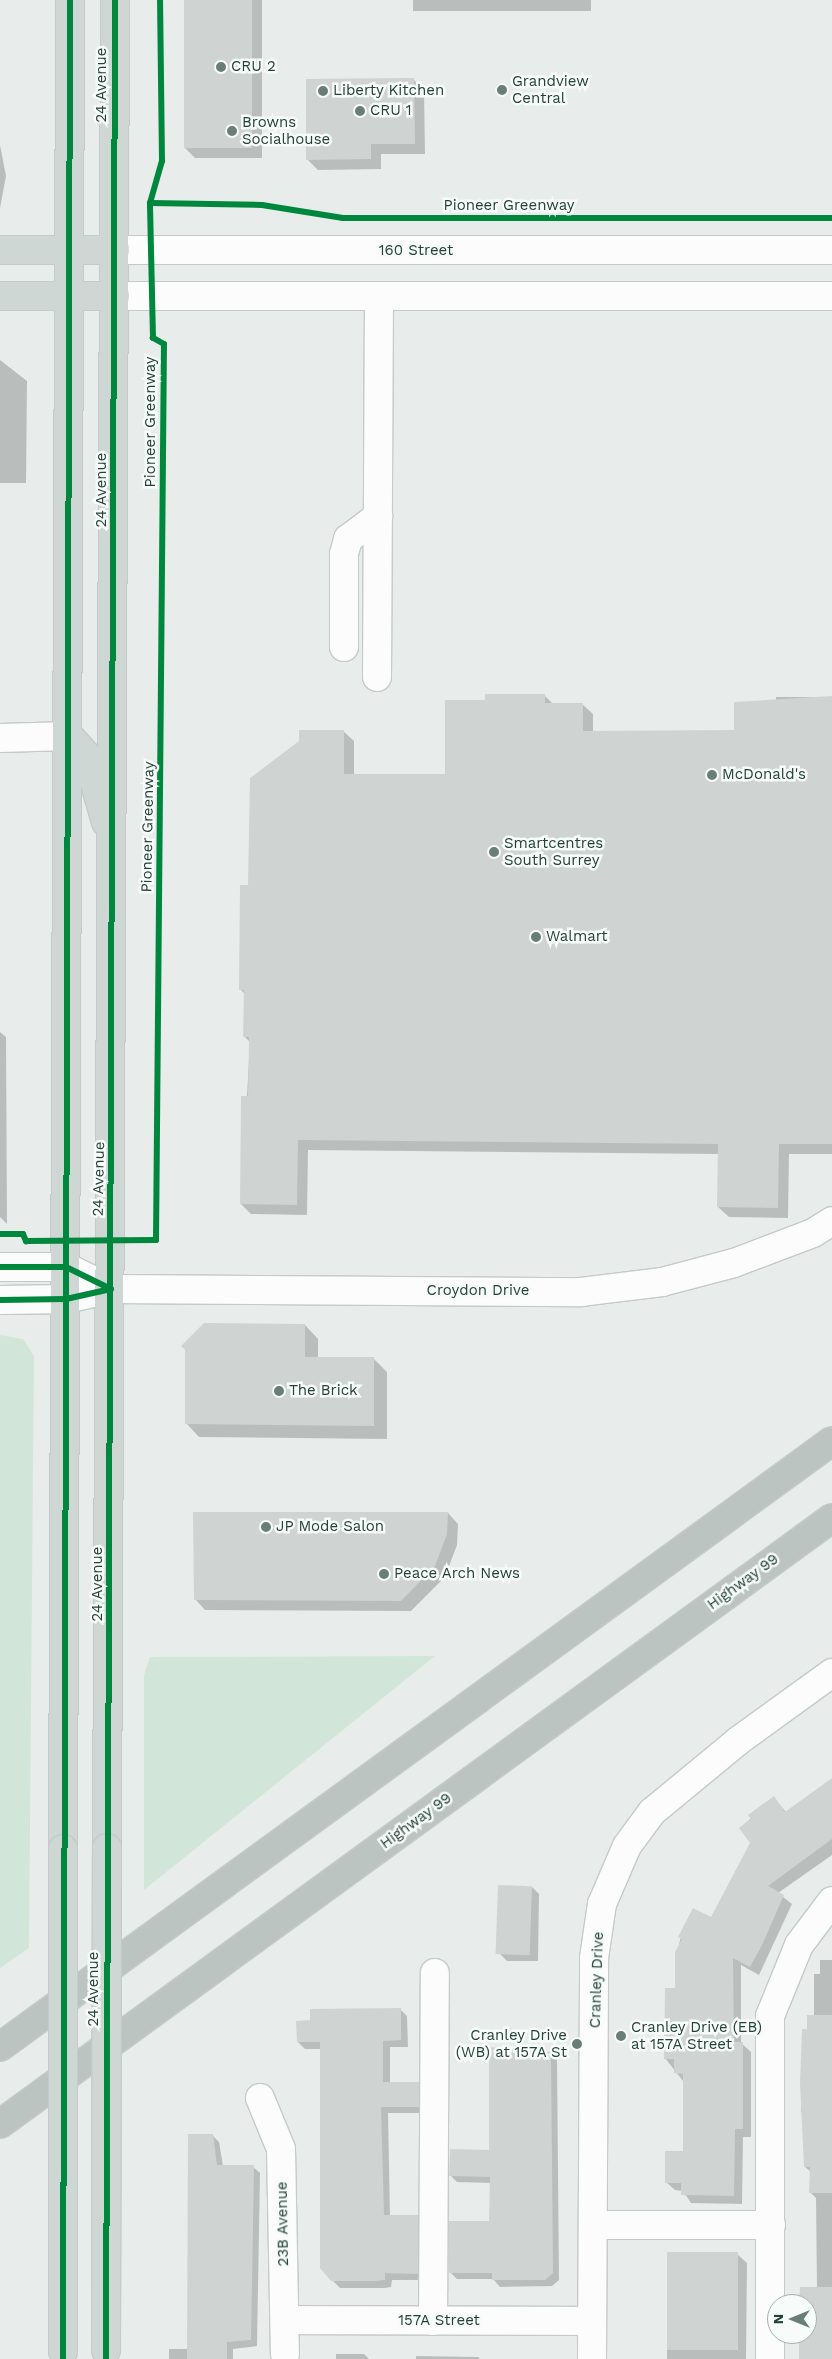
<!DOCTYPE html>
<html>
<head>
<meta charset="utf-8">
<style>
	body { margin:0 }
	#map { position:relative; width:832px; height:2359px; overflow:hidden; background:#e8edeb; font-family:"Work Sans",sans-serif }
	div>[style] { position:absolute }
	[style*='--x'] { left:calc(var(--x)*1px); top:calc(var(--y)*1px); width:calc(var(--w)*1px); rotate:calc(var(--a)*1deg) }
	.green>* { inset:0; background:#d1e6d8 }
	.shadow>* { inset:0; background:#0003; transform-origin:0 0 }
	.building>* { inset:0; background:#cfd4d2; transform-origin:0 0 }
	.roads { filter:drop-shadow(1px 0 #c5cac8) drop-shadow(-1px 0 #c5cac8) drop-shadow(0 1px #c5cac8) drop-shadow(0 -1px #c5cac8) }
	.minor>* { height:28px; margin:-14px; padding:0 14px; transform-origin:14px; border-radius:14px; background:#fcfcfc }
	.major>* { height:28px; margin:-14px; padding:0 14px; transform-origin:14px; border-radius:14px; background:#cfd7d5 }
	.highway>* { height:28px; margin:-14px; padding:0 14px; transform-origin:14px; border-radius:14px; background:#bcc4c2 }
	.bridges { filter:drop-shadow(1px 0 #c3ccc9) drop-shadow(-1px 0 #c3ccc9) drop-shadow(0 1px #c3ccc9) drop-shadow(0 -1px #c3ccc9) }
	.major-bridge>* { height:28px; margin:-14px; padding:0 14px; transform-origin:14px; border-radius:14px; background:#cfd7d5 }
	.cycleway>* { height:6px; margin:-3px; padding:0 3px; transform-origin:3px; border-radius:3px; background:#00873e }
	.dots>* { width:14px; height:14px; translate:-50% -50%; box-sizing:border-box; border:2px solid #f7fbf9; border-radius:50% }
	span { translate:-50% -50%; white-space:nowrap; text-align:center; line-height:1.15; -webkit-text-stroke:5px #f7fbf9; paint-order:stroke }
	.poi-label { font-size:15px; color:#24423a }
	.left { translate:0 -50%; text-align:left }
	.right { translate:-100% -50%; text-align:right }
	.street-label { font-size:15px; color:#24423a }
	.north { position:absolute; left:767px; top:2294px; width:50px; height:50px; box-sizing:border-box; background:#f7fbf9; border:1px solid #a3b1ad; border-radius:50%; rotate:270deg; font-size:14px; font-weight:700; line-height:20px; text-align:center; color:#24423a }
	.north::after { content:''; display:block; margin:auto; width:18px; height:22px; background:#697e78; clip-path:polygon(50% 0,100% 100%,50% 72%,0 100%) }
</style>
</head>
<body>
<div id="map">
	<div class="green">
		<i style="clip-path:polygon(0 1335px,23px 1339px,34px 1356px,29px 1948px,0 1968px)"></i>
		<i style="clip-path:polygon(435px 1656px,144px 1890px,144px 1675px,150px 1657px)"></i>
	</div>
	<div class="shadow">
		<i style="clip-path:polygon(185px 0,262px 0,262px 158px,195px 158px,185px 148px)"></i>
		<i style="left:413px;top:0;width:178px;height:11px"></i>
		<i style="clip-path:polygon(414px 80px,424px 90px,425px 154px,381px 154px,381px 169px,318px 170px,307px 159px)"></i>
		<i style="clip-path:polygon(0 145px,6px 176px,0 208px)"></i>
		<i style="clip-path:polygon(0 360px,27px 381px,26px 483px,0 483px)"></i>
		<i style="clip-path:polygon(545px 696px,553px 704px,582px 704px,593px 714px,593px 732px,736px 731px,776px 703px,776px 697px,832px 697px,832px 1154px,789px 1154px,788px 1218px,729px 1217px,718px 1207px,719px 1154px,308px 1150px,307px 1215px,251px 1214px,241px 1204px,250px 1042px,244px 1036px,245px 994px,240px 989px,250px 886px,343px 731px,354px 741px,354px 776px,446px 775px,486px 701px)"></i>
		<i style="clip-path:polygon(0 1032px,6px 1037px,7px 1224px,0 1217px)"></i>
		<i style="clip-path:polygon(305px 1325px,318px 1339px,318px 1358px,374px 1359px,387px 1372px,387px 1439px,199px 1437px,186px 1423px,186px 1349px)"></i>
		<i style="clip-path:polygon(448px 1513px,458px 1524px,457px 1545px,445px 1577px,411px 1611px,205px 1610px,195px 1599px)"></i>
		<i style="clip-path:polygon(832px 1779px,832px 1855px,778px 1893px,792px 1904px,759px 1975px,741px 1965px,741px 2043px,751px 2052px,751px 2137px,743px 2137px,742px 2204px,691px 2203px,683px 2191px,675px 2190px,666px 2182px,684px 2152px,683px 2081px,665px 2058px,677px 1989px,677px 1952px,684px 1925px,712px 1919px,751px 1843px,740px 1828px,774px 1798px,786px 1812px)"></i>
		<i style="clip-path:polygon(532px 1887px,539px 1894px,538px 1961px,507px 1961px,500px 1954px)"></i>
		<i style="clip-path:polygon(820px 1960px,832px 1960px,832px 2359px,799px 2359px,800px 2334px,807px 2334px,807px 2304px,801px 2304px,817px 2289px,816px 2198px,810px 2192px,811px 2172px,805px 2167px,805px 2116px,801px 2112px,803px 2030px,809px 2030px,814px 2016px,814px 1974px,820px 1974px)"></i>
		<i style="clip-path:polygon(400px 2009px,407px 2016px,408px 2047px,390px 2047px,390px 2083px,418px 2083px,426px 2090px,425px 2113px,388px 2113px,390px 2216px,417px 2216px,425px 2223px,424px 2280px,392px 2280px,391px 2287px,384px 2288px,340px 2288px,332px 2280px,322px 2049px,305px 2049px,298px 2042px)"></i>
		<i style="clip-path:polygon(491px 2049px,541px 2049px,557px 2060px,559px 2280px,552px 2286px,500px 2287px,493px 2279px,457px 2279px,450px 2272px,491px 2223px,491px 2183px,457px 2182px,451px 2176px,490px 2151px)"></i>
		<i style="clip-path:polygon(212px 2135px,219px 2142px,223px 2166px,253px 2167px,260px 2173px,257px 2346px,233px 2349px,233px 2359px,169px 2359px,169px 2349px,189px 2349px)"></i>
		<i style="clip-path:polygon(668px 2253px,737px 2254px,747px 2263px,746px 2359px,667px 2359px)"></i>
		<i style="clip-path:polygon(336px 2354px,364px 2354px,369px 2359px,336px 2359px)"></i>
		<i style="clip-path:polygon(416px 2356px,478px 2357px,480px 2359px,416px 2359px)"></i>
	</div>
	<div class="building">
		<i style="left:184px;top:0;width:68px;height:148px"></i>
		<i style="clip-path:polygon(404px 78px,414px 78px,415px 144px,371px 144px,371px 159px,306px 160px,306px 79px)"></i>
		<i style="clip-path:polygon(485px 694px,545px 694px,545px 703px,583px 703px,583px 731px,734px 730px,734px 702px,832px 696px,832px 1144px,779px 1144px,778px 1208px,717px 1207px,718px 1144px,298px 1140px,297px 1205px,240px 1204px,241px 1096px,248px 1096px,249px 1037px,243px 1037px,244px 990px,239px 990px,240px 885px,248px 885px,250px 778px,299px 741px,299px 730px,344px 730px,344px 774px,445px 774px,445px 700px,485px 700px)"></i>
		<i style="clip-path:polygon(204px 1323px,305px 1324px,305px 1357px,374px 1357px,374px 1426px,185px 1424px,185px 1350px,181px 1346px)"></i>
		<i style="clip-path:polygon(193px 1512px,448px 1512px,447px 1534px,435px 1566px,401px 1601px,194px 1600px)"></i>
		<i style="clip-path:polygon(832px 1778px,832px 1839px,768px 1886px,784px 1895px,762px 1945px,750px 1967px,733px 1958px,734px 2042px,743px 2042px,743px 2129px,735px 2129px,734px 2196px,681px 2195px,681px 2183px,665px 2183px,665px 2151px,683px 2151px,683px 2074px,674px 2073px,674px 2059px,664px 2059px,665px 1988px,675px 1988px,675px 1952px,682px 1939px,678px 1937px,693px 1908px,711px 1917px,750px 1843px,739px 1828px,751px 1819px,748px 1815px,774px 1796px,785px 1812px)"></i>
		<i style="left:498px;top:1885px;width:34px;height:69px;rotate:2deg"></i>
		<i style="clip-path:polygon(401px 2008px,401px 2040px,383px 2041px,383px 2082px,419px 2082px,419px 2107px,381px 2107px,384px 2215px,418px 2215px,418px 2274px,385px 2273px,385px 2280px,376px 2281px,331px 2281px,320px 2268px,320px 2042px,297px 2042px,296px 2021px,310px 2020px,310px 2009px)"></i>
		<i style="clip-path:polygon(807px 2015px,832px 2015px,832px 2193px,809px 2193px,810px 2167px,804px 2167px,800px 2083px,802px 2029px,807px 2029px)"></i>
		<i style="clip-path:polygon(489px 2047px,551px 2052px,553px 2273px,545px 2280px,492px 2280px,492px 2273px,449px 2273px,449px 2221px,489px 2221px,490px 2177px,449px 2176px,450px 2149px,489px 2150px)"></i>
		<i style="clip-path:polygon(188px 2134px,213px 2134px,217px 2165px,254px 2165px,251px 2340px,227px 2342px,227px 2359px,187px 2359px)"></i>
		<i style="left:667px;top:2252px;width:71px;height:98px"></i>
		<i style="clip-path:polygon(800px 2287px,832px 2287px,832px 2359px,799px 2359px,799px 2334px,807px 2334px,807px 2304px,799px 2304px)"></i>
	</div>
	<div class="roads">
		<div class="minor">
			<i style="--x:115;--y:250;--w:717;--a:0"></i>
			<i style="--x:115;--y:296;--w:717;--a:0"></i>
			<i style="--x:344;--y:647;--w:93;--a:-90"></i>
			<i style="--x:344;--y:554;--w:16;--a:-75"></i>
			<i style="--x:348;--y:539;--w:38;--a:-37"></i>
			<i style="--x:377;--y:677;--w:381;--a:-89.7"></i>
			<i style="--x:0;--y:738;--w:69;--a:-1.7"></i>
			<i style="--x:0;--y:1267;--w:66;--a:0"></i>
			<i style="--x:66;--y:1267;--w:50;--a:26.1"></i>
			<i style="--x:0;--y:1300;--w:66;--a:-0.9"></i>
			<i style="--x:66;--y:1299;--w:46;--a:-12.5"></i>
			<i style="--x:111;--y:1289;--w:470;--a:0.4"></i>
			<i style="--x:581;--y:1292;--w:82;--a:-7"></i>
			<i style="--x:662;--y:1282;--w:74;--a:-14.8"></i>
			<i style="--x:734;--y:1263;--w:85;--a:-20.8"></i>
			<i style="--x:813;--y:1233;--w:22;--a:-32"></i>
			<i style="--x:260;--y:2098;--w:55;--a:67.6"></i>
			<i style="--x:281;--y:2149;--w:205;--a:88.9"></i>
			<i style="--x:594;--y:2225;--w:177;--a:0"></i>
			<i style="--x:285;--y:2320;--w:307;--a:0.2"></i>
			<i style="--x:433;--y:2321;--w:348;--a:-89.7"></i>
			<i style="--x:592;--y:2359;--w:401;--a:-89.7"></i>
			<i style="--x:594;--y:1958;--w:55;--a:-81.6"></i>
			<i style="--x:602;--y:1904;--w:63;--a:-66.7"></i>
			<i style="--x:627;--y:1846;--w:42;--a:-53.7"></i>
			<i style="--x:652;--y:1812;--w:112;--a:-39.5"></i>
			<i style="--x:738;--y:1741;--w:116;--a:-35.9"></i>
			<i style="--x:770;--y:2359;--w:343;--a:-90"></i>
			<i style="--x:770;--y:2016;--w:77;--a:-67.8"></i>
			<i style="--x:799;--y:1945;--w:55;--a:-53.1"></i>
		</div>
		<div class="major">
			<i style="--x:0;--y:250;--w:115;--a:0"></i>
			<i style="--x:0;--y:296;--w:115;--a:0"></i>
			<i style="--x:69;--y:736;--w:27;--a:48"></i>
			<i style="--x:87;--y:756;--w:69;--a:73.9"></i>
			<i style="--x:107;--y:1848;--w:1848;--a:-89.75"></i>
			<i style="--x:63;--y:1849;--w:1849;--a:-89.78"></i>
		</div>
		<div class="highway">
			<i style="--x:0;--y:2047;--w:1029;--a:-36.07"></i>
			<i style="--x:0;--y:2124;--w:1029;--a:-36.07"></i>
		</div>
	</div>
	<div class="bridges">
		<div class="major-bridge">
			<i style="--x:106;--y:2350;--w:502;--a:-89.89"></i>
			<i style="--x:63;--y:2351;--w:502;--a:-90"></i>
		</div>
	</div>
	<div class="cycleway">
		<i style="--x:150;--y:203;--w:112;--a:1"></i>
		<i style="--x:262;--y:205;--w:82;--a:9.1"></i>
		<i style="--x:343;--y:218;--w:489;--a:0"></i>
		<i style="--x:0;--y:1234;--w:23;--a:0"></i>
		<i style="--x:23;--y:1234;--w:8;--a:67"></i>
		<i style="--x:26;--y:1241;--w:130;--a:-0.4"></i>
		<i style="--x:156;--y:1240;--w:896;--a:-89.49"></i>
		<i style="--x:164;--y:344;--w:13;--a:-151"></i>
		<i style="--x:153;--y:338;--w:135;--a:-91.3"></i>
		<i style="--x:150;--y:203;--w:44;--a:-74.1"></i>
		<i style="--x:162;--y:161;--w:161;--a:-90.7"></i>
		<i style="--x:0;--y:1267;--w:66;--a:0"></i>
		<i style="--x:66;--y:1267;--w:50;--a:26.1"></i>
		<i style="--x:0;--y:1300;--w:66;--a:-0.9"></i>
		<i style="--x:66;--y:1299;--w:46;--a:-12.5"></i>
		<i style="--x:63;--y:2359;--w:2359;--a:-89.83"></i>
		<i style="--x:106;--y:2359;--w:2359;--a:-89.78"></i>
	</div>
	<div class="dots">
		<i style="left:221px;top:67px;background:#697e78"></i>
		<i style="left:502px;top:90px;background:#697e78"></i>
		<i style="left:323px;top:91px;background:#697e78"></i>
		<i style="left:360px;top:111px;background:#697e78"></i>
		<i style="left:232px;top:131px;background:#697e78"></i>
		<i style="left:712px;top:775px;background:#697e78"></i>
		<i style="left:494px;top:852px;background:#697e78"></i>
		<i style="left:536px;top:937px;background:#697e78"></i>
		<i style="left:279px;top:1391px;background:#697e78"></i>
		<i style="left:266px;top:1527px;background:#697e78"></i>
		<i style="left:384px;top:1574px;background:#697e78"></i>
		<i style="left:621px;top:2036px;background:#697e78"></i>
		<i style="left:577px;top:2044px;background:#697e78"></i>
	</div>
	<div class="poi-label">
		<span class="left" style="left:231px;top:67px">CRU 2</span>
		<span class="left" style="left:512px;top:90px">Grandview<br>Central</span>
		<span class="left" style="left:333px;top:91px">Liberty Kitchen</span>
		<span class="left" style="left:370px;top:111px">CRU 1</span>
		<span class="left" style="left:242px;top:131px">Browns<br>Socialhouse</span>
		<span class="left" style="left:722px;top:775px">McDonald's</span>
		<span class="left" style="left:504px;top:852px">Smartcentres<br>South Surrey</span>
		<span class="left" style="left:546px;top:937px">Walmart</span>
		<span class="left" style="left:289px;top:1391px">The Brick</span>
		<span class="left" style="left:276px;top:1527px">JP Mode Salon</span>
		<span class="left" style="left:394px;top:1574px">Peace Arch News</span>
		<span class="left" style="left:631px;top:2036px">Cranley Drive (EB)<br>at 157A Street</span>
		<span class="right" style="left:567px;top:2044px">Cranley Drive<br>(WB) at 157A St</span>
	</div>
	<div class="street-label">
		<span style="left:102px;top:85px;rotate:-90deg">24 Avenue</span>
		<span style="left:509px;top:206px">Pioneer Greenway</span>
		<span style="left:416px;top:251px">160 Street</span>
		<span style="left:151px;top:422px;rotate:-90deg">Pioneer Greenway</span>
		<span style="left:102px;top:490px;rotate:-90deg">24 Avenue</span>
		<span style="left:148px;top:827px;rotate:-89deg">Pioneer Greenway</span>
		<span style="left:99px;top:1179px;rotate:-89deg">24 Avenue</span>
		<span style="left:478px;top:1291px">Croydon Drive</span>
		<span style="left:743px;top:1582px;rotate:-36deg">Highway 99</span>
		<span style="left:98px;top:1584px;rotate:-90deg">24 Avenue</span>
		<span style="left:416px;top:1821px;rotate:-36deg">Highway 99</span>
		<span style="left:597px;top:1980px;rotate:-88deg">Cranley Drive</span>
		<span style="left:94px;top:1989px;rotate:-90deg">24 Avenue</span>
		<span style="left:283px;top:2224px;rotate:-91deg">23B Avenue</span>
		<span style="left:439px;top:2321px">157A Street</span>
	</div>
	<div class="north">N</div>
</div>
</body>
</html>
